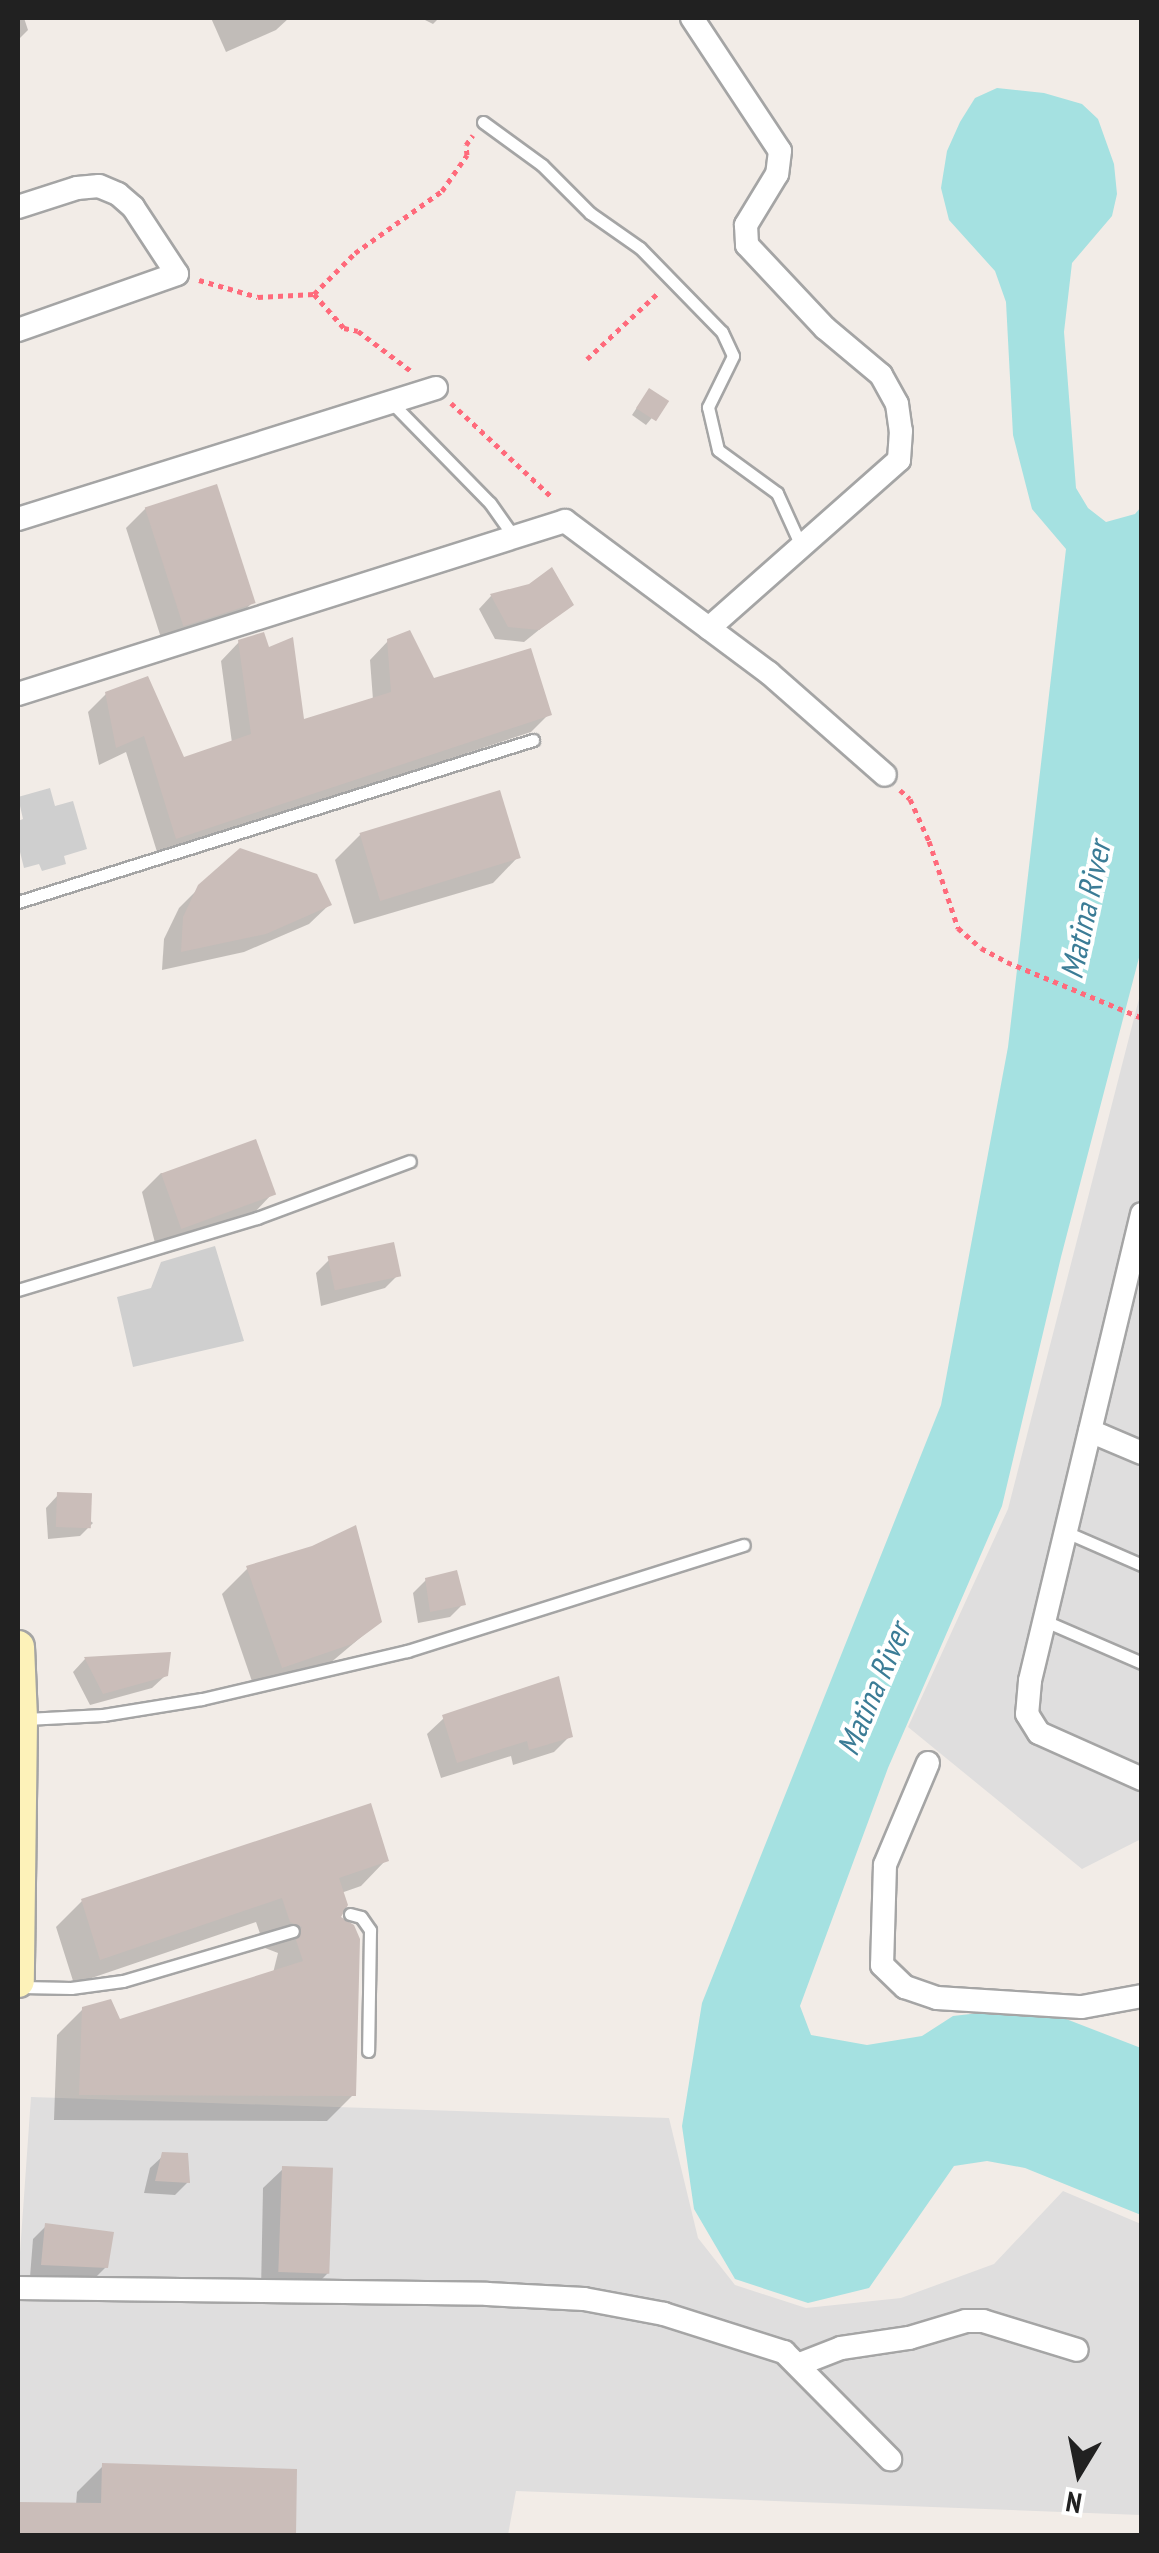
<!DOCTYPE html>
<html>
<head>
<meta charset="utf-8">
<style>
	body { margin:0 }
	#map { position:relative; width:1159px; height:2553px; overflow:hidden; background:#f2ece7; font-family:"PT Sans Narrow",sans-serif }
	div>[style] { position:absolute }
	[style*='--x'] { left:calc(var(--x)*1px); top:calc(var(--y)*1px); width:calc(var(--w)*1px); rotate:calc(var(--a)*1deg) }
	.residential>* { inset:0; background:#dfdede }
	.religious>* { inset:0; background:#cfcfcf }
	.water>* { inset:0; background:#a5e1e1 }
	.shadow>* { inset:0; background:#0003 }
	.building>* { inset:0; background:#cabdb9; transform-origin:0 0 }
	.path>* { height:5px; margin-top:-2.5px; transform-origin:0; background:repeating-linear-gradient(90deg,#ff6a7b 0 5px,transparent 0 10px) }
	.roads { filter:drop-shadow(2px 0 #a5a5a5) drop-shadow(-2px 0 #a5a5a5) drop-shadow(0 2px #a5a5a5) drop-shadow(0 -2px #a5a5a5) }
	.lane>* { height:11px; margin:-5.5px; padding:0 5.5px; transform-origin:5.5px; border-radius:5.5px; background:#fff }
	.street>* { height:22px; margin:-11px; padding:0 11px; transform-origin:11px; border-radius:11px; background:#fff }
	.secondary>* { height:32px; margin:-16px; padding:0 16px; transform-origin:16px; border-radius:16px; background:#fdf2b9 }
	span { translate:-50% -50%; white-space:nowrap; text-align:center; line-height:1.15; -webkit-text-stroke:8px #fff; paint-order:stroke }
	.water-label { font-size:32px; color:#3b7c96; font-style:italic }
	.frame { position:absolute; inset:0; border:20px solid #212121; pointer-events:none }
	.north { position:absolute; left:1029px; top:2423px; width:100px; height:100px; -webkit-text-stroke:8px #fff; paint-order:stroke; rotate:190deg; font-size:28px; font-weight:700; line-height:40px; text-align:center; color:#212121 }
	.north::after { content:''; display:block; margin:auto; width:35px; height:45px; background:#212121; clip-path:polygon(50% 0,100% 100%,50% 72%,0 100%) }
</style>
</head>
<body>
<div id="map">
	<div class="residential">
		<i style="clip-path:polygon(1141px 991px,1141px 1839px,1082px 1869px,908px 1727px,1008px 1509px)"></i>
		<i style="clip-path:polygon(31px 2097px,669px 2118px,698px 2238px,735px 2285px,806px 2308px,901px 2298px,994px 2264px,1063px 2191px,1141px 2224px,1141px 2515px,516px 2491px,508px 2535px,18px 2536px,18px 2281px)"></i>
	</div>
	<div class="religious">
		<i style="clip-path:polygon(50px 788px,55px 806px,73px 801px,87px 849px,64px 856px,66px 864px,42px 871px,39px 864px,24px 868px,18px 844px,18px 821px,23px 819px,18px 797px)"></i>
		<i style="clip-path:polygon(215px 1246px,244px 1341px,133px 1367px,117px 1297px,151px 1288px,161px 1262px)"></i>
	</div>
	<div class="water">
		<i style="clip-path:polygon(997px 88px,1044px 93px,1082px 104px,1098px 119px,1114px 164px,1117px 194px,1112px 216px,1072px 263px,1064px 332px,1076px 488px,1088px 508px,1106px 522px,1135px 514px,1141px 507px,1141px 950px,1061px 1257px,1002px 1506px,888px 1768px,800px 2006px,811px 2035px,867px 2045px,922px 2036px,953px 2016px,997px 2011px,1066px 2019px,1141px 2048px,1141px 2215px,1025px 2168px,987px 2161px,954px 2166px,869px 2288px,808px 2303px,735px 2279px,694px 2209px,682px 2126px,702px 2003px,941px 1405px,1008px 1047px,1066px 549px,1032px 509px,1013px 435px,1006px 302px,995px 271px,949px 220px,941px 188px,947px 151px,960px 122px,975px 98px)"></i>
	</div>
	<div class="shadow">
		<i style="clip-path:polygon(18px 18px,24px 18px,28px 30px,18px 40px)"></i>
		<i style="clip-path:polygon(211px 18px,289px 18px,276px 30px,226px 52px)"></i>
		<i style="clip-path:polygon(421px 18px,439px 18px,433px 24px)"></i>
		<i style="clip-path:polygon(644px 397px,665px 402px,646px 425px,632px 415px)"></i>
		<i style="clip-path:polygon(146px 508px,252px 603px,233px 622px,163px 644px,126px 528px)"></i>
		<i style="clip-path:polygon(491px 596px,571px 604px,524px 642px,495px 639px,479px 609px)"></i>
		<i style="clip-path:polygon(388px 641px,432px 681px,549px 714px,531px 732px,158px 855px,126px 752px,99px 765px,88px 712px,106px 694px,183px 760px,232px 743px,221px 661px,239px 642px,302px 723px,373px 700px,370px 660px)"></i>
		<i style="clip-path:polygon(361px 834px,518px 857px,493px 883px,354px 924px,335px 860px)"></i>
		<i style="clip-path:polygon(200px 887px,329px 905px,309px 924px,244px 952px,162px 970px,164px 939px,179px 908px)"></i>
		<i style="clip-path:polygon(161px 1173px,273px 1193px,254px 1213px,155px 1243px,142px 1192px)"></i>
		<i style="clip-path:polygon(329px 1260px,398px 1275px,385px 1288px,321px 1306px,316px 1273px)"></i>
		<i style="clip-path:polygon(58px 1495px,93px 1523px,80px 1536px,48px 1539px,46px 1508px)"></i>
		<i style="clip-path:polygon(313px 1548px,379px 1622px,323px 1669px,256px 1693px,222px 1594px,248px 1568px)"></i>
		<i style="clip-path:polygon(426px 1580px,463px 1604px,450px 1617px,418px 1623px,413px 1593px)"></i>
		<i style="clip-path:polygon(168px 1655px,166px 1675px,152px 1688px,90px 1705px,73px 1672px,85px 1659px)"></i>
		<i style="clip-path:polygon(444px 1718px,570px 1736px,554px 1752px,513px 1765px,511px 1756px,441px 1778px,427px 1734px)"></i>
		<i style="clip-path:polygon(386px 1860px,361px 1886px,341px 1893px,338px 1918px,353px 2095px,327px 2121px,54px 2120px,57px 2035px,83px 2009px,118px 2022px,273px 1973px,278px 1953px,265px 1948px,256px 1922px,74px 1984px,56px 1927px,82px 1901px)"></i>
		<i style="clip-path:polygon(164px 2155px,188px 2182px,175px 2195px,144px 2193px,150px 2168px)"></i>
		<i style="clip-path:polygon(283px 2169px,328px 2273px,309px 2292px,261px 2291px,263px 2188px)"></i>
		<i style="clip-path:polygon(46px 2226px,106px 2267px,93px 2280px,30px 2277px,33px 2239px)"></i>
		<i style="clip-path:polygon(103px 2466px,293px 2536px,18px 2536px,19px 2504px,76px 2505px,77px 2492px)"></i>
	</div>
	<div class="building">
		<i style="left:649px;top:388px;width:24px;height:24px;rotate:33deg"></i>
		<i style="left:217px;top:484px;width:125px;height:76px;rotate:72deg"></i>
		<i style="clip-path:polygon(552px 567px,574px 605px,539px 630px,508px 627px,490px 594px,529px 584px)"></i>
		<i style="clip-path:polygon(410px 630px,434px 678px,531px 648px,552px 715px,176px 839px,144px 736px,116px 748px,105px 692px,148px 676px,184px 757px,251px 734px,238px 640px,264px 632px,269px 647px,293px 637px,304px 719px,391px 692px,387px 639px)"></i>
		<i style="left:500px;top:790px;width:71px;height:147px;rotate:73deg"></i>
		<i style="clip-path:polygon(240px 848px,317px 874px,332px 905px,266px 934px,181px 952px,183px 917px,198px 885px)"></i>
		<i style="left:256px;top:1139px;width:59px;height:101px;rotate:70deg"></i>
		<i style="left:394px;top:1242px;width:35px;height:68px;rotate:78deg"></i>
		<i style="left:57px;top:1492px;width:35px;height:35px;rotate:2deg"></i>
		<i style="clip-path:polygon(356px 1525px,382px 1622px,352px 1644px,282px 1668px,246px 1566px,312px 1546px)"></i>
		<i style="clip-path:polygon(457px 1570px,466px 1605px,430px 1612px,425px 1578px)"></i>
		<i style="clip-path:polygon(171px 1652px,168px 1676px,103px 1694px,84px 1657px)"></i>
		<i style="clip-path:polygon(559px 1676px,573px 1737px,529px 1750px,527px 1741px,457px 1763px,442px 1715px)"></i>
		<i style="clip-path:polygon(371px 1803px,389px 1861px,339px 1878px,348px 1905px,341px 1917px,354px 1925px,360px 1939px,356px 2096px,79px 2095px,82px 2007px,111px 1999px,120px 2019px,303px 1961px,296px 1940px,302px 1927px,290px 1922px,282px 1898px,100px 1960px,81px 1899px)"></i>
		<i style="clip-path:polygon(162px 2152px,188px 2153px,190px 2183px,155px 2181px)"></i>
		<i style="left:282px;top:2166px;width:51px;height:106px;rotate:2deg"></i>
		<i style="clip-path:polygon(45px 2223px,114px 2232px,108px 2268px,41px 2265px)"></i>
		<i style="clip-path:polygon(102px 2463px,297px 2469px,296px 2536px,18px 2536px,18px 2502px,101px 2503px)"></i>
	</div>
	<div class="path">
		<i style="--x:199;--y:280;--w:61;--a:16.1"></i>
		<i style="--x:258;--y:297;--w:56;--a:-3.1"></i>
		<i style="--x:314;--y:294;--w:45;--a:48.6"></i>
		<i style="--x:344;--y:328;--w:14;--a:12"></i>
		<i style="--x:358;--y:331;--w:66;--a:37"></i>
		<i style="--x:314;--y:294;--w:58;--a:-45"></i>
		<i style="--x:355;--y:253;--w:107;--a:-35.5"></i>
		<i style="--x:442;--y:191;--w:44;--a:-55.2"></i>
		<i style="--x:467;--y:155;--w:10;--a:-96"></i>
		<i style="--x:466;--y:145;--w:12;--a:-55"></i>
		<i style="--x:587;--y:359;--w:98;--a:-42.9"></i>
		<i style="--x:451;--y:403;--w:139;--a:43"></i>
		<i style="--x:900;--y:790;--w:13;--a:42"></i>
		<i style="--x:910;--y:799;--w:46;--a:65.7"></i>
		<i style="--x:929;--y:841;--w:92;--a:71.6"></i>
		<i style="--x:958;--y:928;--w:30;--a:41"></i>
		<i style="--x:981;--y:948;--w:30;--a:28"></i>
		<i style="--x:1007;--y:962;--w:146;--a:22.5"></i>
	</div>
	<div class="roads">
		<div class="lane">
			<i style="--x:483;--y:122;--w:73;--a:36.1"></i>
			<i style="--x:542;--y:165;--w:68;--a:45"></i>
			<i style="--x:590;--y:213;--w:61;--a:35"></i>
			<i style="--x:640;--y:248;--w:117;--a:45.7"></i>
			<i style="--x:722;--y:332;--w:26;--a:65"></i>
			<i style="--x:733;--y:356;--w:57;--a:116.1"></i>
			<i style="--x:708;--y:407;--w:44;--a:76.9"></i>
			<i style="--x:718;--y:450;--w:73;--a:36.1"></i>
			<i style="--x:777;--y:493;--w:58;--a:65.6"></i>
			<i style="--x:391;--y:402;--w:141;--a:45.6"></i>
			<i style="--x:490;--y:503;--w:42;--a:54.8"></i>
			<i style="--x:18;--y:902;--w:540;--a:-17.46"></i>
			<i style="--x:18;--y:1290;--w:250;--a:-16.8"></i>
			<i style="--x:257;--y:1218;--w:163;--a:-20.4"></i>
			<i style="--x:1066;--y:1532;--w:83;--a:23.5"></i>
			<i style="--x:1045;--y:1621;--w:106;--a:23.4"></i>
			<i style="--x:26;--y:1719;--w:77;--a:-3"></i>
			<i style="--x:103;--y:1715;--w:100;--a:-9.2"></i>
			<i style="--x:202;--y:1699;--w:211;--a:-13.2"></i>
			<i style="--x:407;--y:1651;--w:353;--a:-17.5"></i>
			<i style="--x:350;--y:1914;--w:11;--a:15"></i>
			<i style="--x:361;--y:1917;--w:16;--a:55"></i>
			<i style="--x:370;--y:1930;--w:121;--a:90.9"></i>
			<i style="--x:22;--y:1987;--w:49;--a:1.2"></i>
			<i style="--x:71;--y:1988;--w:52;--a:-7.7"></i>
			<i style="--x:123;--y:1981;--w:177;--a:-16.4"></i>
		</div>
		<div class="street">
			<i style="--x:692;--y:18;--w:159;--a:56.5"></i>
			<i style="--x:780;--y:151;--w:23;--a:97"></i>
			<i style="--x:777;--y:174;--w:60;--a:121.3"></i>
			<i style="--x:746;--y:225;--w:20;--a:87"></i>
			<i style="--x:747;--y:245;--w:114;--a:46.8"></i>
			<i style="--x:825;--y:328;--w:73;--a:40"></i>
			<i style="--x:881;--y:375;--w:33;--a:61"></i>
			<i style="--x:897;--y:404;--w:27;--a:82"></i>
			<i style="--x:901;--y:431;--w:29;--a:94"></i>
			<i style="--x:899;--y:460;--w:254;--a:138.5"></i>
			<i style="--x:18;--y:207;--w:62;--a:-17.9"></i>
			<i style="--x:77;--y:188;--w:22;--a:-5"></i>
			<i style="--x:99;--y:186;--w:21;--a:23"></i>
			<i style="--x:118;--y:194;--w:20;--a:41"></i>
			<i style="--x:133;--y:207;--w:80;--a:56.7"></i>
			<i style="--x:177;--y:274;--w:169;--a:160.6"></i>
			<i style="--x:18;--y:519;--w:438;--a:-17.4"></i>
			<i style="--x:18;--y:694;--w:574;--a:-17.55"></i>
			<i style="--x:565;--y:521;--w:254;--a:36.7"></i>
			<i style="--x:769;--y:673;--w:154;--a:41.3"></i>
			<i style="--x:1142;--y:1214;--w:480;--a:103.5"></i>
			<i style="--x:1030;--y:1681;--w:33;--a:95"></i>
			<i style="--x:1027;--y:1714;--w:22;--a:58"></i>
			<i style="--x:1039;--y:1733;--w:113;--a:24.1"></i>
			<i style="--x:1090;--y:1431;--w:56;--a:22.9"></i>
			<i style="--x:928;--y:1763;--w:111;--a:112.9"></i>
			<i style="--x:885;--y:1865;--w:100;--a:91.7"></i>
			<i style="--x:882;--y:1965;--w:32;--a:44"></i>
			<i style="--x:905;--y:1987;--w:34;--a:19"></i>
			<i style="--x:937;--y:1998;--w:145;--a:3.6"></i>
			<i style="--x:1082;--y:2007;--w:61;--a:-10.4"></i>
			<i style="--x:18;--y:2288;--w:469;--a:0.7"></i>
			<i style="--x:487;--y:2294;--w:97;--a:3"></i>
			<i style="--x:584;--y:2299;--w:81;--a:10.6"></i>
			<i style="--x:664;--y:2314;--w:126;--a:17.6"></i>
			<i style="--x:784;--y:2352;--w:151;--a:45.3"></i>
			<i style="--x:800;--y:2364;--w:44;--a:-21.3"></i>
			<i style="--x:841;--y:2348;--w:69;--a:-8.4"></i>
			<i style="--x:909;--y:2338;--w:59;--a:-16.6"></i>
			<i style="--x:966;--y:2321;--w:17;--a:0"></i>
			<i style="--x:983;--y:2321;--w:98;--a:17.1"></i>
		</div>
		<div class="secondary">
			<i style="--x:18;--y:1647;--w:72;--a:87.6"></i>
			<i style="--x:21;--y:1719;--w:262;--a:90.7"></i>
		</div>
	</div>
	<div class="water-label">
		<span style="left:1085px;top:910px;rotate:-78deg">Matina River</span>
		<span style="left:873px;top:1689px;rotate:-67deg">Matina River</span>
	</div>
	<div class="frame"></div>
	<div class="north">N</div>
</div>
</body>
</html>
